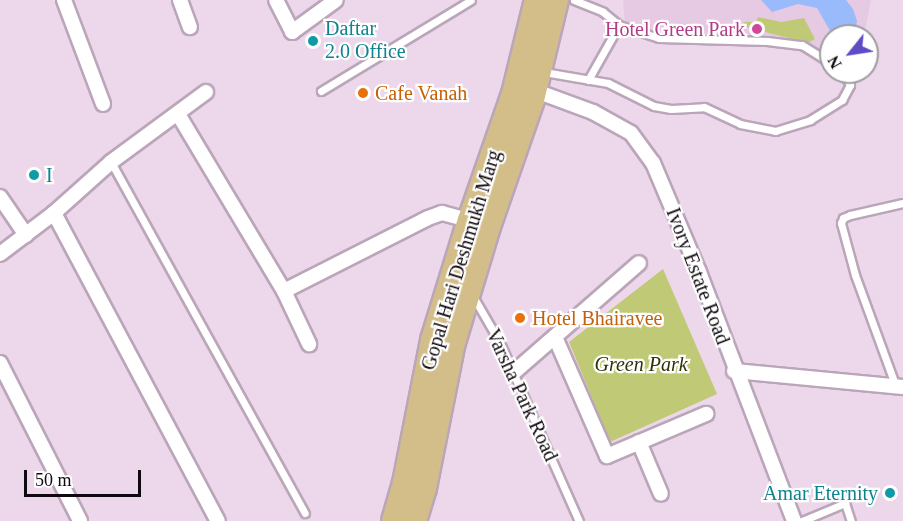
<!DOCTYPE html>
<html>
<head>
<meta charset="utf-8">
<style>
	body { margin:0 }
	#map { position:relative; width:903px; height:521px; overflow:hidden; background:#edd7eb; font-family:Georgia,serif }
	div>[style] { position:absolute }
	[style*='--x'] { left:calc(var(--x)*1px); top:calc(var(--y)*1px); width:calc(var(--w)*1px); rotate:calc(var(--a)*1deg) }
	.built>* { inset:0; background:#e6cae3 }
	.green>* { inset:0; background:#c0ca76 }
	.water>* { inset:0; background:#99bafb }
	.roads { filter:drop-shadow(2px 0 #bba6b9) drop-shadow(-2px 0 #bba6b9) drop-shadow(0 2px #bba6b9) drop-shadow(0 -2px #bba6b9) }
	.service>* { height:7px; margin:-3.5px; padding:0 3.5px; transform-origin:3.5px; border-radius:3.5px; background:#fff }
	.minor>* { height:14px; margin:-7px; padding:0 7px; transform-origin:7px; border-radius:7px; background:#fff }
	.primary>* { height:22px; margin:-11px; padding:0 11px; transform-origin:11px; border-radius:11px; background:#d3be89 }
	.dots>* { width:16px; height:16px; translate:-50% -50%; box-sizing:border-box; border:3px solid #fff; border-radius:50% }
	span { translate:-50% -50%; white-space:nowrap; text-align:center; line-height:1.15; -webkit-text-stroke:4.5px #fff; paint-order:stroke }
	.culture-label { font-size:20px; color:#0d838f }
	.left { translate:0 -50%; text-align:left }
	.right { translate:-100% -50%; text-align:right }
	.hotel-label { font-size:20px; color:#b23c85 }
	.food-label { font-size:20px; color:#c56008 }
	.street-label { font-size:20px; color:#10090f }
	.park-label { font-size:20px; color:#2f3307; font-style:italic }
	.north { position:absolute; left:819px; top:24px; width:60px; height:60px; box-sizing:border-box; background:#fff; border:2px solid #9f9d9f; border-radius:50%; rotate:240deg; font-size:16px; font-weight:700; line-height:24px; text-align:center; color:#10090f }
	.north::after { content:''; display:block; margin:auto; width:21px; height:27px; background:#5f4bc3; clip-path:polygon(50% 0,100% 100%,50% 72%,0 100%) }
	.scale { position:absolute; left:24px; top:470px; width:117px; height:27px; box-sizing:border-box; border:3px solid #10090f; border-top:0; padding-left:8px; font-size:18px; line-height:21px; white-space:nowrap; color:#10090f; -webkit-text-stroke:4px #fff; paint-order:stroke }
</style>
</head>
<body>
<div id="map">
	<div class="built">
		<i style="clip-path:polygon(623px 0,871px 0,864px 36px,831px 36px,831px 56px,729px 32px,694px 35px,625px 26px)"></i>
	</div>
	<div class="green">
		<i style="clip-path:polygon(758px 17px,781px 22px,804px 18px,815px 39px,808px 43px,742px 26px,744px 22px,756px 22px)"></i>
		<i style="clip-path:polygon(663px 269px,717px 394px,610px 442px,569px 342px)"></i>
	</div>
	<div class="water">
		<i style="clip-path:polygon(761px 0,846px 0,853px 9px,857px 21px,855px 32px,853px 36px,833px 36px,817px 8px,798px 4px,772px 12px)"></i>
	</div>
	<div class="roads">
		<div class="service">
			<i style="--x:574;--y:0;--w:31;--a:22"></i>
			<i style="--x:603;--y:12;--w:21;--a:39"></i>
			<i style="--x:544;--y:72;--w:65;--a:9.8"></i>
			<i style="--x:608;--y:83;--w:51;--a:26.6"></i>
			<i style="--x:654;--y:106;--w:17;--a:10"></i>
			<i style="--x:671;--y:109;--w:33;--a:-3"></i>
			<i style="--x:704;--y:107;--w:40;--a:25"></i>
			<i style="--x:740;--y:124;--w:36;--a:11"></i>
			<i style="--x:775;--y:131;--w:37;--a:-17"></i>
			<i style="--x:810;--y:120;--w:38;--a:-32"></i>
			<i style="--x:842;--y:100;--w:17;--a:-62"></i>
			<i style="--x:850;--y:85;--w:15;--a:-118"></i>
			<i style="--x:588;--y:80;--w:63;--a:-60.6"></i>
			<i style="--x:619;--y:25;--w:42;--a:18"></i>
			<i style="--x:659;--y:38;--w:108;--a:1.6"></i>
			<i style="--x:767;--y:41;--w:35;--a:7"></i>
			<i style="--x:802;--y:45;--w:34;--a:32"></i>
			<i style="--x:321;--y:91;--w:175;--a:-31.2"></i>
			<i style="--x:111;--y:162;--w:401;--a:61.1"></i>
			<i style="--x:474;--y:298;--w:52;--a:60"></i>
			<i style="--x:500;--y:343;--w:195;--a:66.1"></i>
			<i style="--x:896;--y:387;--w:119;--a:-110.1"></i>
			<i style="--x:855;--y:275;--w:54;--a:-105.1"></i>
			<i style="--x:841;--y:223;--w:5;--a:-68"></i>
			<i style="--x:843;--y:218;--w:8;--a:-23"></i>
			<i style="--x:850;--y:215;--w:54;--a:-12.8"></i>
			<i style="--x:802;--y:521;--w:47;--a:-22.7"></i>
			<i style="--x:845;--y:503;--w:19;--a:72"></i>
		</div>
		<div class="minor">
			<i style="--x:64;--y:0;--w:111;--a:69.4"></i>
			<i style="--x:180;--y:0;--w:29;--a:70"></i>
			<i style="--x:276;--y:0;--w:36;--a:63"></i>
			<i style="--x:292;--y:32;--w:54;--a:-36"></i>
			<i style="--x:536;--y:91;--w:61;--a:20.2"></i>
			<i style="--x:593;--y:112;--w:43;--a:28.9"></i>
			<i style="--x:631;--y:133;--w:37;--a:54"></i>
			<i style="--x:653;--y:163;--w:118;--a:67.1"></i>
			<i style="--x:699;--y:272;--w:267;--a:69.1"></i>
			<i style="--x:178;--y:114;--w:206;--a:59.1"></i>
			<i style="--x:284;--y:291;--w:59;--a:64.7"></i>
			<i style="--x:0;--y:197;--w:46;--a:55.6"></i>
			<i style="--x:54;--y:213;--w:349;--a:62"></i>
			<i style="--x:0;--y:254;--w:68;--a:-37.2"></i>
			<i style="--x:54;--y:213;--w:76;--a:-41.8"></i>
			<i style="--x:111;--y:162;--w:118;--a:-36.4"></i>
			<i style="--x:284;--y:291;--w:161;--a:-26.9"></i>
			<i style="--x:428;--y:218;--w:15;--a:-20"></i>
			<i style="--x:442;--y:213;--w:28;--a:15"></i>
			<i style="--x:555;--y:337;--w:130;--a:66.4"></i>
			<i style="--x:607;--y:456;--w:108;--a:-23"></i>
			<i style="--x:0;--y:363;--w:177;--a:63.1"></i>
			<i style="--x:734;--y:371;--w:170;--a:5.4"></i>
			<i style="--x:513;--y:373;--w:167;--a:-41.1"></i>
			<i style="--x:639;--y:442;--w:56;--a:67.1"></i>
		</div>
		<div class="primary">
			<i style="--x:393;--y:521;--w:40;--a:-74"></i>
			<i style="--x:404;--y:483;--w:146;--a:-78.9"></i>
			<i style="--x:432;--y:340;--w:126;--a:-72.9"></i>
			<i style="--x:469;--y:220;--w:133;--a:-70.8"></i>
			<i style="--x:513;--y:94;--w:97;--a:-76.3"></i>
			<i style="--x:415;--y:521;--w:34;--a:-73"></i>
			<i style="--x:425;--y:488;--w:145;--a:-78.8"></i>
			<i style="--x:453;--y:346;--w:124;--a:-73.2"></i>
			<i style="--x:489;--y:227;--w:134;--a:-70.9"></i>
			<i style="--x:533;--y:100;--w:103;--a:-76.5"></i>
		</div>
	</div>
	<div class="dots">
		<i style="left:757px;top:29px;background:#d1479c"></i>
		<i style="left:313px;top:41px;background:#0f9aa8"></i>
		<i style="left:363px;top:93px;background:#e8710a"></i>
		<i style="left:34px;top:175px;background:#0f9aa8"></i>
		<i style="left:520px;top:318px;background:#e8710a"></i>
		<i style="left:890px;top:493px;background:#0f9aa8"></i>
	</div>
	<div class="culture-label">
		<span class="left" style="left:325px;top:40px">Daftar<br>2.0 Office</span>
		<span class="left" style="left:46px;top:175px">I</span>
		<span class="right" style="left:878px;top:493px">Amar Eternity</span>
	</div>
	<div class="hotel-label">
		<span class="right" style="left:745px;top:29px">Hotel Green Park</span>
	</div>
	<div class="food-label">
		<span class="left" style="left:375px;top:93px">Cafe Vanah</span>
		<span class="left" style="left:532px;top:318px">Hotel Bhairavee</span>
	</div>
	<div class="street-label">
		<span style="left:461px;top:260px;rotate:-73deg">Gopal Hari Deshmukh Marg</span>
		<span style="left:698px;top:276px;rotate:69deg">Ivory Estate Road</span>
		<span style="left:522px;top:395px;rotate:65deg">Varsha Park Road</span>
	</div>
	<div class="park-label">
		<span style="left:641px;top:364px">Green Park</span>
	</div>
	<div class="north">N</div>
	<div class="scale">50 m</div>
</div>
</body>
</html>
